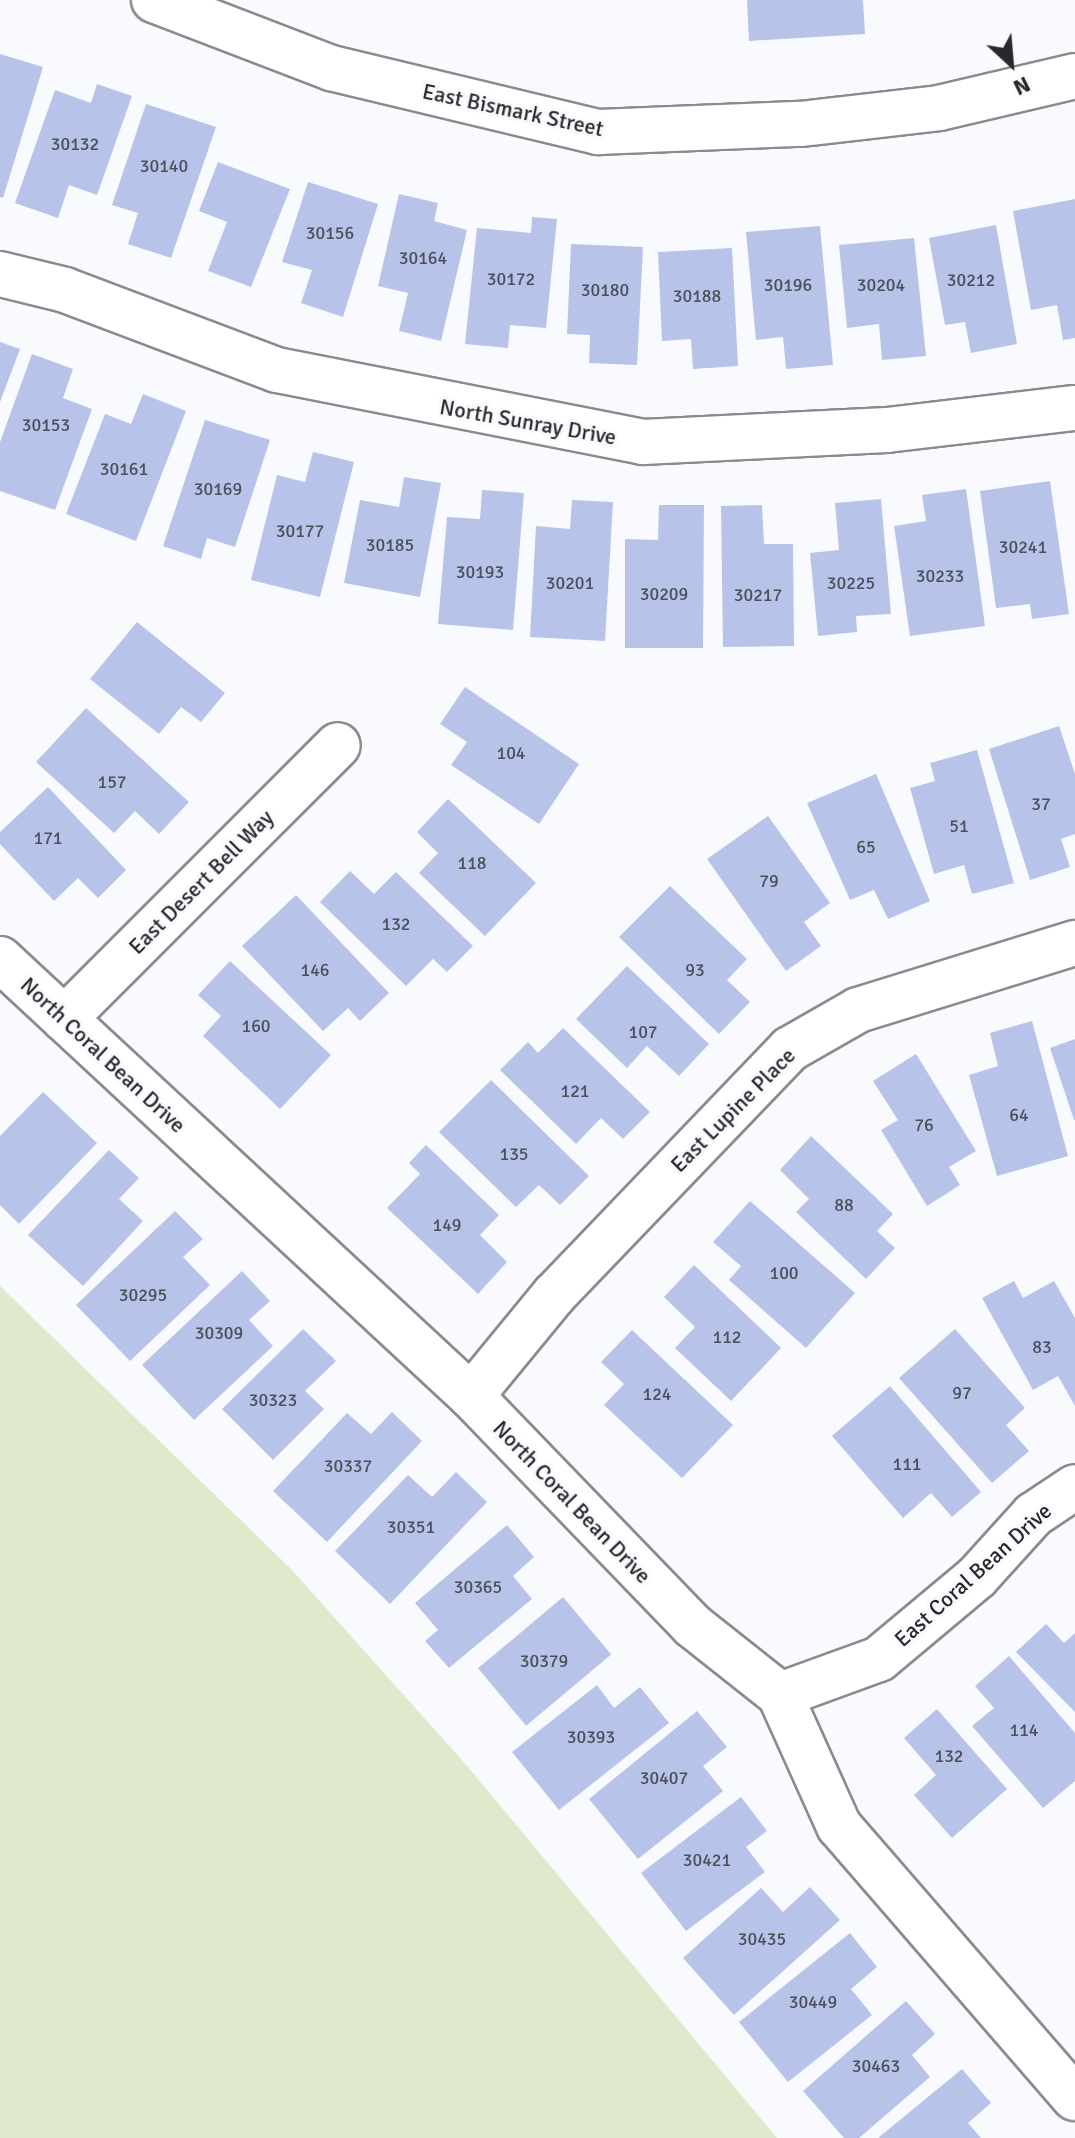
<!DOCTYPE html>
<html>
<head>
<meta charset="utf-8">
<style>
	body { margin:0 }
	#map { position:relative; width:1075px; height:2138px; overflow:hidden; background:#f9fafe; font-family:Signika,sans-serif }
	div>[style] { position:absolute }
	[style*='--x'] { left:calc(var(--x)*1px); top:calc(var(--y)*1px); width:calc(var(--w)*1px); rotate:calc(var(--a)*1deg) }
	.green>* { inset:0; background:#deeacb }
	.building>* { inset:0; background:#b8c3e9; transform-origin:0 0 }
	.roads { filter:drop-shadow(2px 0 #8a8b8e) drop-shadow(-2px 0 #8a8b8e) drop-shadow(0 2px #8a8b8e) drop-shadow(0 -2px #8a8b8e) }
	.minor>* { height:44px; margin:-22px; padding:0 22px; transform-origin:22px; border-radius:22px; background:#fff }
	span { translate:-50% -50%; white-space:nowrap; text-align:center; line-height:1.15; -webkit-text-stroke:7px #f9fafe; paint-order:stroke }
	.number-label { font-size:18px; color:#4b4f59 }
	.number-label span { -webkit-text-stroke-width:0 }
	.street-label { font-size:22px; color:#272829 }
	.north { position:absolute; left:971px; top:24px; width:80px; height:80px; -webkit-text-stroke:6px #f9fafe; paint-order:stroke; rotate:154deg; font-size:22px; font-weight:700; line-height:32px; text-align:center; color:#272829 }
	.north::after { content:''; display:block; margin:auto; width:28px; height:36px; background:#272829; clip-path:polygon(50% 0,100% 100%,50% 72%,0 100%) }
</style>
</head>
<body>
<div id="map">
	<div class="green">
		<i style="clip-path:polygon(0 1286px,291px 1569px,468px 1767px,777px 2138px,0 2138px)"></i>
	</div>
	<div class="building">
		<i style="clip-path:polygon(747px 0,863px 0,865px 34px,749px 41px)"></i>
		<i style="clip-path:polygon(0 54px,43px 67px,3px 198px,0 197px)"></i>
		<i style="clip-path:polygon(97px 84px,132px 96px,97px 195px,69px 185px,58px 218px,15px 203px,55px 90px,91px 103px)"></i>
		<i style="clip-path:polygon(146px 104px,216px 127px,171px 258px,128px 244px,138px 213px,112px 205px)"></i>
		<i style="clip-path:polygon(218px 162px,290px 189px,251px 287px,208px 271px,227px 222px,199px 211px)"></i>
		<i style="clip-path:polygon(308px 182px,378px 204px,343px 317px,301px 303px,312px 270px,282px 262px)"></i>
		<i style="clip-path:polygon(399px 194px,438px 203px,434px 221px,467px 230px,441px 341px,399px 331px,408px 293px,378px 286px)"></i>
		<i style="clip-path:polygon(1075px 199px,1075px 338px,1063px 340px,1057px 305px,1031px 310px,1013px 211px)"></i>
		<i style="clip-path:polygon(532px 217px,557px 219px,546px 328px,510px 325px,508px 348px,465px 344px,477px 228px,531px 233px)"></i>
		<i style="clip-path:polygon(996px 225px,1017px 344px,971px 353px,965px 322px,945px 325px,929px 238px)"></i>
		<i style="clip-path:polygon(820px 226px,833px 365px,786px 369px,783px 337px,756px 340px,746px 232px)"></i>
		<i style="clip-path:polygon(914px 238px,926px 356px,882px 360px,879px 324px,847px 328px,839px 245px)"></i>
		<i style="clip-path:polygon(571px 244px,643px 247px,637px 365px,589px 363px,590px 335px,567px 334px)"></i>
		<i style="clip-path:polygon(732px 248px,738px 366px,693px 369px,691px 339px,662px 341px,658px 252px)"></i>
		<i style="clip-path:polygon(0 342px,20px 349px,0 402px)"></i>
		<i style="clip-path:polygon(32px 354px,73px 369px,63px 398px,92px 409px,55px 510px,0 491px,0 442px)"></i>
		<i style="clip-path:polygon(143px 394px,186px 411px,136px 541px,66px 514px,105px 414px,131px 424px)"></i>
		<i style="clip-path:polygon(205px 420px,270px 440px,235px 547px,207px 538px,201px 559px,163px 546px)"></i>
		<i style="clip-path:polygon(313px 452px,354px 462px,320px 597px,251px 580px,277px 475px,305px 482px)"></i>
		<i style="clip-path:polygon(404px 477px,441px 483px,420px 597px,344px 583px,360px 500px,399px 507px)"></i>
		<i style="clip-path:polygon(1050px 481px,1069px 614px,1032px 619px,1030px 604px,996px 608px,980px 491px)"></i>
		<i style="clip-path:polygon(966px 489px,985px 626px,910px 636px,894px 526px,926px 521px,922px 495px)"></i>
		<i style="clip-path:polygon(482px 490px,524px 493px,513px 630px,438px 624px,447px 517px,480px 519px)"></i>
		<i style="clip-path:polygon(881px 499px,891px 614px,856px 616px,857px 632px,818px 636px,810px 553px,839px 550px,835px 503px)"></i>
		<i style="clip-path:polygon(572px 500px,613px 502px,605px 641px,530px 637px,536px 526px,570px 529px)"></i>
		<i style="clip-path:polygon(659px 505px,704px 505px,703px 648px,625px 648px,625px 539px,658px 540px)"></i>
		<i style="clip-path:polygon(762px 505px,764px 544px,793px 544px,794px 646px,723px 647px,721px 506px)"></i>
		<i style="clip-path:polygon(137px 622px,225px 693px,201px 722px,181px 707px,159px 734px,90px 679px)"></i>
		<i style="clip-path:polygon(465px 687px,579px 764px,539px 824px,451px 765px,467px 742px,440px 724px)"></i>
		<i style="clip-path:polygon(86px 708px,189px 802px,159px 834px,135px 811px,114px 833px,36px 762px)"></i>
		<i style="clip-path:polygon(1059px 726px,1075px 774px,1075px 834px,1061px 839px,1070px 867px,1030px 880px,989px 749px)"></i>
		<i style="clip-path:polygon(977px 750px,1014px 883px,972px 894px,964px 865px,934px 874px,910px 788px,935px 781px,930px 763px)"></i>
		<i style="clip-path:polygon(876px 774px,930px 901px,888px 919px,874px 890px,850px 900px,807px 803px)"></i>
		<i style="clip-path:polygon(48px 787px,126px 870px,98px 898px,78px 878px,54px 901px,0 844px,0 832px)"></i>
		<i style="clip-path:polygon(448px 799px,536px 883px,485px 936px,419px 873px,438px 853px,417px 832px)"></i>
		<i style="clip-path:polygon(768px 816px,830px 903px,804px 922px,821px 946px,786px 971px,707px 859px)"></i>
		<i style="clip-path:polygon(350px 871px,374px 894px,396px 872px,473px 946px,447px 972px,433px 959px,406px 986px,320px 902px)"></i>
		<i style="clip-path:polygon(670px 886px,747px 959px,727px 980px,750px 1002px,719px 1034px,619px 937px)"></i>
		<i style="clip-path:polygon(296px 895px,389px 993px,360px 1021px,348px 1008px,323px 1031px,242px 946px)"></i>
		<i style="clip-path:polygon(230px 961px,331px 1055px,280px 1109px,203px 1036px,221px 1016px,198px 995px)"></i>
		<i style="clip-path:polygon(627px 966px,709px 1044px,679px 1076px,647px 1046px,627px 1068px,576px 1019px)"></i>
		<i style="clip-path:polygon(1032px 1021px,1068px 1156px,997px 1176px,969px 1075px,998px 1066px,990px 1033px)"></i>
		<i style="clip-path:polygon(563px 1028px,650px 1112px,623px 1139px,601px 1118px,576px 1144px,500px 1070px,528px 1042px,538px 1053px)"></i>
		<i style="clip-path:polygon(1075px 1039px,1075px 1120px,1074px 1120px,1050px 1048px)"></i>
		<i style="clip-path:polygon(916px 1054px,976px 1151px,949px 1167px,960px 1185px,927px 1206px,881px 1130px,898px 1120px,873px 1081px)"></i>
		<i style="clip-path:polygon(491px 1080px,589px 1176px,560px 1205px,539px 1185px,516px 1207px,439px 1132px)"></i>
		<i style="clip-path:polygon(43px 1092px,97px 1143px,19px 1224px,0 1205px,0 1136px)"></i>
		<i style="clip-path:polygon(811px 1136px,893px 1214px,877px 1231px,895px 1248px,866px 1279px,796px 1212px,809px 1199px,780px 1170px)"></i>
		<i style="clip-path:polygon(426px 1145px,499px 1215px,480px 1235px,507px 1262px,478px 1294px,387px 1208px,420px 1174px,409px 1163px)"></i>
		<i style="clip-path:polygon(109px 1150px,139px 1178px,119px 1199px,143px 1221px,83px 1286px,28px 1235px)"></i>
		<i style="clip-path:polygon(750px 1201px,855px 1293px,806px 1348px,729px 1280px,741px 1266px,713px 1242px)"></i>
		<i style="clip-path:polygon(175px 1211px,203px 1239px,183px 1257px,210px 1285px,130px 1361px,76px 1305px)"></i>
		<i style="clip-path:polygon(694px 1265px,781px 1348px,731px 1401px,675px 1348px,695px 1327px,664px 1297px)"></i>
		<i style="clip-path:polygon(242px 1271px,270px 1301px,249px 1320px,273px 1346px,194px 1420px,142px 1365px)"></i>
		<i style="clip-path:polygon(1014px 1281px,1023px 1298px,1054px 1281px,1075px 1318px,1075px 1406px,1058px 1376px,1033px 1390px,982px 1298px)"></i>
		<i style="clip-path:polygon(303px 1329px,336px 1361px,305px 1391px,324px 1409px,273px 1460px,222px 1409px)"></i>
		<i style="clip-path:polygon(955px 1329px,1025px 1408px,1006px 1425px,1029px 1451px,992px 1483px,899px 1378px)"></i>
		<i style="clip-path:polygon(632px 1330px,733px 1425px,682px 1478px,604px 1405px,624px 1384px,601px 1362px)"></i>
		<i style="clip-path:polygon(890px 1386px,981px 1492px,952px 1517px,931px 1493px,903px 1518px,832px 1436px)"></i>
		<i style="clip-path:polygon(392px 1412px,422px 1441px,327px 1542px,273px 1491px,347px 1413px,371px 1434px)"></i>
		<i style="clip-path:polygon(456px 1472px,487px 1502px,390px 1604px,335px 1551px,408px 1475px,432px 1497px)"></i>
		<i style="clip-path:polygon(507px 1525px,534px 1557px,513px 1576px,532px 1599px,449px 1668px,425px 1641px,438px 1630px,415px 1603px)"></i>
		<i style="left:563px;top:1597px;width:75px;height:111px;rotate:50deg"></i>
		<i style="clip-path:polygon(1046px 1624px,1064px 1643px,1075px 1633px,1075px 1712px,1016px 1652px)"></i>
		<i style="clip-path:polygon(1009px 1656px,1075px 1733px,1075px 1781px,1043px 1808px,972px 1726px,994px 1708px,975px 1686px)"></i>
		<i style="clip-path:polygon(597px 1685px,614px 1708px,640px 1687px,669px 1723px,559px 1810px,512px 1752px)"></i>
		<i style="clip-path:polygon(937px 1709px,1007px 1789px,952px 1838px,914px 1795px,936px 1775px,904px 1738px)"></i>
		<i style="clip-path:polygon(697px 1711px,727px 1747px,703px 1766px,723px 1791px,638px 1859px,589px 1799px)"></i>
		<i style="clip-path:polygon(741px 1797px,767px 1831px,746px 1847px,765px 1872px,686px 1931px,641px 1873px)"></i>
		<i style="clip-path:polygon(810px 1887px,840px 1920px,734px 2015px,683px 1958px,761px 1888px,783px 1912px)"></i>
		<i style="clip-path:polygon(850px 1933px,877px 1967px,851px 1989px,872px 2015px,788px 2082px,739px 2022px)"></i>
		<i style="clip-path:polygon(906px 2001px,935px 2034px,912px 2055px,930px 2077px,859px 2138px,844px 2138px,803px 2091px)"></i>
		<i style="clip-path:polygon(962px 2069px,991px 2103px,968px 2123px,981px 2138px,878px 2138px)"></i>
	</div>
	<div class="roads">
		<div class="minor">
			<i style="--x:154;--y:0;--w:190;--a:21"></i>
			<i style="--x:331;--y:68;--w:275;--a:13.5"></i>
			<i style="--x:598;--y:132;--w:203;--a:-2.3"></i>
			<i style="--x:801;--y:124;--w:139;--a:-6.6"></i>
			<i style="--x:939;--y:108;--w:140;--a:-13.2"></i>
			<i style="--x:0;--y:274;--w:67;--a:13.8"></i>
			<i style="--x:65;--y:290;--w:227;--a:20.7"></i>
			<i style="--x:277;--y:370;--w:373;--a:11.1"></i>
			<i style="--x:643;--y:442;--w:244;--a:-2.8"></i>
			<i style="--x:887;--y:430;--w:189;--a:-6.7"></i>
			<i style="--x:0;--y:959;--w:643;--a:42.86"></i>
			<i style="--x:471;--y:1396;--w:320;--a:46"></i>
			<i style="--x:693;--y:1626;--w:111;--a:38.4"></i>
			<i style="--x:780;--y:1695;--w:144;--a:65.8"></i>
			<i style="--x:839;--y:1826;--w:360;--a:49.1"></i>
			<i style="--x:64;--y:1019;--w:387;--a:-45"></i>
			<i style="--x:471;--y:1396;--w:131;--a:-50.6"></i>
			<i style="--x:554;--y:1295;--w:341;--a:-46.2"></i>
			<i style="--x:790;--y:1049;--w:78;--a:-29.8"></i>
			<i style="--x:858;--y:1010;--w:227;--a:-17.2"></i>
			<i style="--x:780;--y:1695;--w:105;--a:-20"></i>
			<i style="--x:879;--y:1659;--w:128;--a:-39.9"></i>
			<i style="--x:977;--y:1577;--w:84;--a:-47.9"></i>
			<i style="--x:1033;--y:1515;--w:50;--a:-33.7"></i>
		</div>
	</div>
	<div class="number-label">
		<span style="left:75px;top:144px">30132</span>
		<span style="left:164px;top:166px">30140</span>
		<span style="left:330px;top:233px">30156</span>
		<span style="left:423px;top:258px">30164</span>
		<span style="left:511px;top:279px">30172</span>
		<span style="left:971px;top:280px">30212</span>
		<span style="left:788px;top:285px">30196</span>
		<span style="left:881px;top:285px">30204</span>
		<span style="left:605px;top:290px">30180</span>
		<span style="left:697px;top:296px">30188</span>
		<span style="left:46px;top:425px">30153</span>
		<span style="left:124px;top:469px">30161</span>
		<span style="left:218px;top:489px">30169</span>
		<span style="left:300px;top:531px">30177</span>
		<span style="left:390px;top:545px">30185</span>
		<span style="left:1023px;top:547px">30241</span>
		<span style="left:480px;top:572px">30193</span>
		<span style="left:940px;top:576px">30233</span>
		<span style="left:570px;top:583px">30201</span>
		<span style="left:851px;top:583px">30225</span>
		<span style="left:664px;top:594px">30209</span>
		<span style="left:758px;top:595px">30217</span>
		<span style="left:511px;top:753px">104</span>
		<span style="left:112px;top:782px">157</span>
		<span style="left:1041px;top:804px">37</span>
		<span style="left:959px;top:826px">51</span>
		<span style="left:48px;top:838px">171</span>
		<span style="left:866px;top:847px">65</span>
		<span style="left:472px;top:863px">118</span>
		<span style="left:769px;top:881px">79</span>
		<span style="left:396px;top:924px">132</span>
		<span style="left:315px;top:970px">146</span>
		<span style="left:695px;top:970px">93</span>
		<span style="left:256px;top:1026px">160</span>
		<span style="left:643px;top:1032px">107</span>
		<span style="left:575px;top:1091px">121</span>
		<span style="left:1019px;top:1115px">64</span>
		<span style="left:924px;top:1125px">76</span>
		<span style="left:514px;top:1154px">135</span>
		<span style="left:844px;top:1205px">88</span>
		<span style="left:447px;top:1225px">149</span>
		<span style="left:784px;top:1273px">100</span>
		<span style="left:143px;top:1295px">30295</span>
		<span style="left:219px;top:1333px">30309</span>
		<span style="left:727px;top:1337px">112</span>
		<span style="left:1042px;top:1347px">83</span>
		<span style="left:962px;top:1393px">97</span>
		<span style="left:657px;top:1394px">124</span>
		<span style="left:273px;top:1400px">30323</span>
		<span style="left:907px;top:1464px">111</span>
		<span style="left:348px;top:1466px">30337</span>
		<span style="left:411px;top:1527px">30351</span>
		<span style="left:478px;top:1587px">30365</span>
		<span style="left:544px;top:1661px">30379</span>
		<span style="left:1024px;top:1730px">114</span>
		<span style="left:591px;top:1737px">30393</span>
		<span style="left:949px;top:1756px">132</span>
		<span style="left:664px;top:1778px">30407</span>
		<span style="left:707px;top:1860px">30421</span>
		<span style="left:762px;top:1939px">30435</span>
		<span style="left:813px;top:2002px">30449</span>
		<span style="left:876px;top:2066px">30463</span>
	</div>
	<div class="street-label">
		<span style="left:513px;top:110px;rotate:12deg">East Bismark Street</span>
		<span style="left:528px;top:422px;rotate:10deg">North Sunray Drive</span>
		<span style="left:201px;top:882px;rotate:-45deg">East Desert Bell Way</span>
		<span style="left:103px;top:1055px;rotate:43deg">North Coral Bean Drive</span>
		<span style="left:733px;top:1110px;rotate:-45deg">East Lupine Place</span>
		<span style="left:572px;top:1502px;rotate:46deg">North Coral Bean Drive</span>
		<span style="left:973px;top:1575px;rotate:-42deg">East Coral Bean Drive</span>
	</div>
	<div class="north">N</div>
</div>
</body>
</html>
